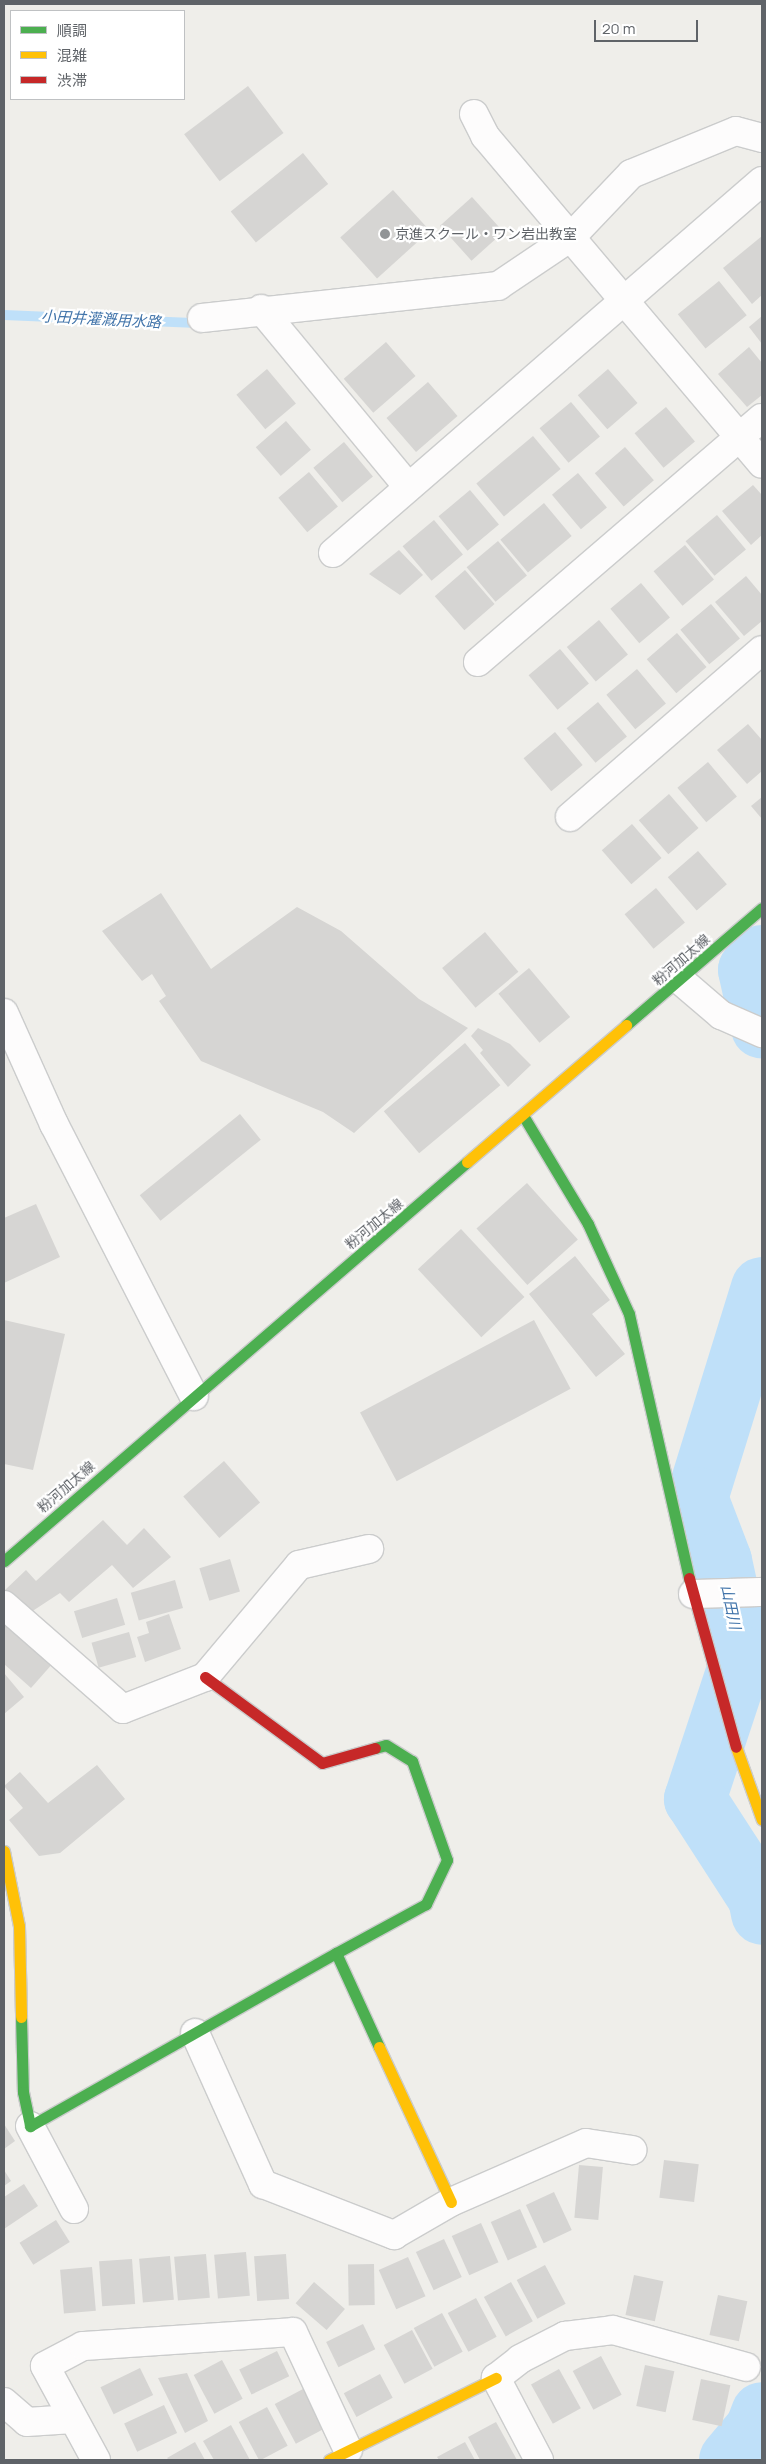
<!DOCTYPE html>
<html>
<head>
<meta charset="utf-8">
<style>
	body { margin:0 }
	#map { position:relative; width:766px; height:2464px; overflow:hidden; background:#efeeea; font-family:Manrope,"Noto Sans JP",sans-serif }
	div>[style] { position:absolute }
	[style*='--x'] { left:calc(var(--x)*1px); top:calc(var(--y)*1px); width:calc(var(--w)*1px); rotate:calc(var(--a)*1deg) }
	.stream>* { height:10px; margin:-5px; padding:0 5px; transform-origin:5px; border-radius:5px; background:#bfe0f9 }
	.river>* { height:62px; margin:-31px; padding:0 31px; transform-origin:31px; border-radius:31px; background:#bfe0f9 }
	.building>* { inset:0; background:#d6d5d3; transform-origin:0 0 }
	.roads { filter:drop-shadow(1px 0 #cbcccc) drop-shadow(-1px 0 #cbcccc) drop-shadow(0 1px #cbcccc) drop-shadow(0 -1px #cbcccc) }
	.street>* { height:28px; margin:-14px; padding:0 14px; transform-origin:14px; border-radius:14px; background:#fdfcfc }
	.fast>* { height:11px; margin:-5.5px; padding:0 5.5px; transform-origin:5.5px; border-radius:5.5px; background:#4caf50 }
	.slow>* { height:11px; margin:-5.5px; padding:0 5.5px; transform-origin:5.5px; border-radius:5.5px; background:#ffc107 }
	.jam>* { height:11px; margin:-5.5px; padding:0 5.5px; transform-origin:5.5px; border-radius:5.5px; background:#c62828 }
	.dots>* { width:14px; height:14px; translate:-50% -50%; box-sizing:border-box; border:2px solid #fff; border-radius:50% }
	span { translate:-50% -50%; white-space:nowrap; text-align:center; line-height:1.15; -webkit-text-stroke:4.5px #fff; paint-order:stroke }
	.poi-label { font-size:14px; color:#5f6368 }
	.left { translate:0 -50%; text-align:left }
	.street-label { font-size:14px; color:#5f6368 }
	.water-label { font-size:15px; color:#4174aa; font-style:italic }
	.frame { position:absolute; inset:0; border:5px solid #5f6368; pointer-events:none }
	.legend { position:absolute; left:10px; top:10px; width:175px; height:90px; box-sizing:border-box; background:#fff; border:1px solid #bfc1c3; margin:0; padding:6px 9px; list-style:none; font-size:15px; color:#5f6368 }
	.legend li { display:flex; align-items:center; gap:10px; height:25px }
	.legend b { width:25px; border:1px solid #bfc1c3 }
	.scale { position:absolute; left:594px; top:20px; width:104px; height:22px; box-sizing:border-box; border:2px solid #5f6368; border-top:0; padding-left:6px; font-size:15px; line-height:18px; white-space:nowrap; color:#5f6368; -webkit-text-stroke:4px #fff; paint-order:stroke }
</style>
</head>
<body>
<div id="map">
	<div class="stream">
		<i style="--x:4;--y:315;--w:194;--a:2.4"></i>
	</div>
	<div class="river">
		<i style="--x:762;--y:956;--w:19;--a:133"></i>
		<i style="--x:749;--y:970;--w:59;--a:77.4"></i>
		<i style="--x:762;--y:1288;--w:220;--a:107.2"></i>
		<i style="--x:697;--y:1498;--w:67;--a:69.1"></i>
		<i style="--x:721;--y:1561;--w:98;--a:77.7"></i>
		<i style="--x:742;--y:1657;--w:150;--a:108.3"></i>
		<i style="--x:695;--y:1799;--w:118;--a:57.1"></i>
		<i style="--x:759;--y:1898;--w:16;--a:79"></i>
		<i style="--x:730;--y:2460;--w:40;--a:-50"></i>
		<i style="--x:756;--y:2429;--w:17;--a:-69"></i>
	</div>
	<div class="building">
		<i style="left:248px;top:86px;width:59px;height:80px;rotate:53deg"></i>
		<i style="left:303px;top:153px;width:40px;height:93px;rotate:51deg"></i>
		<i style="left:393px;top:190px;width:55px;height:71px;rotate:48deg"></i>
		<i style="left:472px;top:197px;width:47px;height:43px;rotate:48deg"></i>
		<i style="clip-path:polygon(762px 236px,762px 295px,752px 304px,723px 268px)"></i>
		<i style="left:719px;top:281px;width:44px;height:53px;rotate:51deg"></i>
		<i style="clip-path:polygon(762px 316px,762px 344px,749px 327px)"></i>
		<i style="left:386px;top:342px;width:45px;height:56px;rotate:49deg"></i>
		<i style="clip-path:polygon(749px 347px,762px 363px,762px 395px,747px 407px,718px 374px)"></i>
		<i style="left:267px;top:369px;width:45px;height:40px;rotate:50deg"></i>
		<i style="left:608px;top:369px;width:45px;height:40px;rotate:49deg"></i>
		<i style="left:428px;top:382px;width:45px;height:55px;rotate:49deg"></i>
		<i style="left:571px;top:402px;width:45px;height:41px;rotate:50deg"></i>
		<i style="left:666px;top:407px;width:45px;height:41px;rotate:50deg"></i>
		<i style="left:286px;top:421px;width:38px;height:40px;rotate:49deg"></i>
		<i style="left:533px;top:436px;width:43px;height:74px;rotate:50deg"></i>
		<i style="left:344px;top:442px;width:45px;height:40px;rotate:50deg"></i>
		<i style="left:625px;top:447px;width:44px;height:40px;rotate:49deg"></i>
		<i style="left:309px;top:472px;width:45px;height:40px;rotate:50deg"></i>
		<i style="left:578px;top:473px;width:45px;height:34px;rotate:50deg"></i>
		<i style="clip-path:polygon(753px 485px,762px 495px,762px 535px,751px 545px,722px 511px)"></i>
		<i style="left:470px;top:490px;width:45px;height:41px;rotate:50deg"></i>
		<i style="left:544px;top:503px;width:43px;height:57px;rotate:50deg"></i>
		<i style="left:717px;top:515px;width:45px;height:41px;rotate:50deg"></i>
		<i style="left:434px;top:520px;width:45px;height:41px;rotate:50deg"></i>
		<i style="left:498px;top:541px;width:45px;height:41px;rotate:50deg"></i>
		<i style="left:685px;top:545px;width:45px;height:41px;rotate:50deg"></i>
		<i style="clip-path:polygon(399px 550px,423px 575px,400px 595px,369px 574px)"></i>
		<i style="left:465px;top:570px;width:45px;height:40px;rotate:49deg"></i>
		<i style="clip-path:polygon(746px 576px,762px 595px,762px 621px,744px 636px,715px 602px)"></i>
		<i style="left:641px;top:583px;width:45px;height:40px;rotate:50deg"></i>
		<i style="left:711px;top:604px;width:45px;height:40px;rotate:50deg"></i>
		<i style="left:599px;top:620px;width:45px;height:42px;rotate:50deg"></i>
		<i style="left:677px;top:633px;width:45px;height:40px;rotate:49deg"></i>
		<i style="left:560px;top:649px;width:45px;height:41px;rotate:50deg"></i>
		<i style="left:637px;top:669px;width:45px;height:40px;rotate:50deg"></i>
		<i style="left:598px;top:702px;width:45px;height:41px;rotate:50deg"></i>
		<i style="clip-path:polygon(748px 724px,762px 740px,762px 771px,747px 784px,717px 750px)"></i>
		<i style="left:555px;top:732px;width:43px;height:41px;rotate:50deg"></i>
		<i style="left:708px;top:762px;width:45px;height:40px;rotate:50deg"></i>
		<i style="left:669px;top:794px;width:45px;height:40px;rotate:49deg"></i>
		<i style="clip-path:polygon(762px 797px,762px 819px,751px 806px)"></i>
		<i style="left:632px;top:824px;width:45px;height:40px;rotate:49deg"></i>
		<i style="left:698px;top:851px;width:44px;height:40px;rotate:49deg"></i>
		<i style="left:656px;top:888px;width:45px;height:41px;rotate:50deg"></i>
		<i style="clip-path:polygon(161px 893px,211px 969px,297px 907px,341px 931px,419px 999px,468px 1028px,354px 1133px,323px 1112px,201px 1061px,159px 1001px,166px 996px,152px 974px,142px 981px,102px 931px)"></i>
		<i style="left:485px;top:932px;width:52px;height:56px;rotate:50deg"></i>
		<i style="left:529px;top:968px;width:64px;height:40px;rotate:50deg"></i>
		<i style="clip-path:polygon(478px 1028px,510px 1044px,531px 1065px,508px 1087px,480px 1053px,483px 1050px,471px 1036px)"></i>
		<i style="left:465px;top:1043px;width:55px;height:106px;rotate:50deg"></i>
		<i style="left:240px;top:1114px;width:33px;height:129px;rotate:51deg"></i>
		<i style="left:527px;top:1183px;width:76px;height:68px;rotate:48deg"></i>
		<i style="clip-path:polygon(36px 1204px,60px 1257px,4px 1283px,4px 1218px)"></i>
		<i style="left:461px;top:1229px;width:93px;height:59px;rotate:47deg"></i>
		<i style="clip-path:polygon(575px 1256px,610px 1300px,592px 1314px,625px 1354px,596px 1377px,529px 1294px)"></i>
		<i style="clip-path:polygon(4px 1320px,65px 1334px,33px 1470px,4px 1464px)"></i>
		<i style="left:534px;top:1320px;width:78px;height:197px;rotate:62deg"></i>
		<i style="left:224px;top:1461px;width:55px;height:54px;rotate:49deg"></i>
		<i style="clip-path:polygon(103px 1520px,127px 1545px,144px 1528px,171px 1557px,133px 1588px,112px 1565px,69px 1602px,60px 1593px,28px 1614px,5px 1590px,26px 1570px,36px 1581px)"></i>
		<i style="left:230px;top:1559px;width:34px;height:32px;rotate:73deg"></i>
		<i style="left:175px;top:1580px;width:29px;height:46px;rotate:74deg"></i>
		<i style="left:117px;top:1598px;width:28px;height:45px;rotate:73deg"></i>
		<i style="clip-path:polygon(169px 1614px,181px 1649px,145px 1662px,137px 1637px,149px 1633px,146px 1622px)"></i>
		<i style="clip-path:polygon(4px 1622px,54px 1662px,31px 1688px,4px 1664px)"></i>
		<i style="left:129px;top:1632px;width:26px;height:39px;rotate:74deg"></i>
		<i style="clip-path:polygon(4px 1673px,24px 1697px,4px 1714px)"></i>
		<i style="clip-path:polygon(97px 1765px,125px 1799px,60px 1853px,39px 1856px,9px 1820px,23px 1808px,4px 1786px,20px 1772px,48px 1803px)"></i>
		<i style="clip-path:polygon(4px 2124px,15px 2141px,4px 2149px)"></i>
		<i style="left:664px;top:2160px;width:35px;height:38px;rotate:7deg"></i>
		<i style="left:579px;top:2165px;width:24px;height:53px;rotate:5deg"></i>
		<i style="clip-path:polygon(4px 2170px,11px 2181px,4px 2186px)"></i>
		<i style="clip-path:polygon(24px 2184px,38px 2206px,4px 2229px,4px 2197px)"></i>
		<i style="left:554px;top:2192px;width:42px;height:31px;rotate:65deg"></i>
		<i style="left:520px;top:2209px;width:42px;height:32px;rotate:66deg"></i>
		<i style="left:56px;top:2220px;width:26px;height:43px;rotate:58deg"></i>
		<i style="left:481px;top:2223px;width:43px;height:32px;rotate:66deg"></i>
		<i style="left:444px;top:2239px;width:42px;height:31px;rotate:65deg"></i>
		<i style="left:246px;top:2252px;width:44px;height:32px;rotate:85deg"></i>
		<i style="left:206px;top:2254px;width:44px;height:32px;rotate:85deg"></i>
		<i style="left:286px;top:2254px;width:45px;height:32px;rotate:86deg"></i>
		<i style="left:170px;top:2256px;width:44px;height:31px;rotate:85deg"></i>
		<i style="left:408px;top:2257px;width:43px;height:32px;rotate:66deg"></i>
		<i style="left:132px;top:2259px;width:45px;height:33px;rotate:86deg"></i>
		<i style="left:374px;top:2264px;width:41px;height:26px;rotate:89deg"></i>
		<i style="left:545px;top:2265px;width:44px;height:32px;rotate:62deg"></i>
		<i style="left:92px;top:2267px;width:44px;height:32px;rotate:85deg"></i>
		<i style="left:634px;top:2275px;width:30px;height:41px;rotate:12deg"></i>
		<i style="left:314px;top:2282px;width:41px;height:28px;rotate:41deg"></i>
		<i style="left:511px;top:2282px;width:45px;height:31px;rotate:61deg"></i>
		<i style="left:718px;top:2295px;width:30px;height:41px;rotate:12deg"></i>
		<i style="left:476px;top:2298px;width:44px;height:32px;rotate:62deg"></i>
		<i style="left:442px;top:2313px;width:44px;height:32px;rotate:62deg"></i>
		<i style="left:363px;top:2324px;width:28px;height:41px;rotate:64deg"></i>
		<i style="left:412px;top:2330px;width:44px;height:32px;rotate:62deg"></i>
		<i style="left:277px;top:2351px;width:28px;height:42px;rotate:64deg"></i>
		<i style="left:601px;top:2356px;width:44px;height:32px;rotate:62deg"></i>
		<i style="left:222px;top:2360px;width:44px;height:32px;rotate:62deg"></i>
		<i style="left:645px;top:2365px;width:30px;height:42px;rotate:12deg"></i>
		<i style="left:140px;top:2368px;width:30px;height:44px;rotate:64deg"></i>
		<i style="left:559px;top:2369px;width:45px;height:32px;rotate:61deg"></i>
		<i style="clip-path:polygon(187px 2373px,208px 2421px,185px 2433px,158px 2378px)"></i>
		<i style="left:380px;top:2374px;width:27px;height:41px;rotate:62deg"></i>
		<i style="left:701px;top:2379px;width:30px;height:42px;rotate:12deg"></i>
		<i style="left:303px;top:2389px;width:45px;height:32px;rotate:62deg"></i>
		<i style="left:164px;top:2405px;width:31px;height:44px;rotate:65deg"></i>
		<i style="left:267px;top:2407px;width:44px;height:32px;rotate:62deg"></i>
		<i style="clip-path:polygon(496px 2422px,517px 2460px,480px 2460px,468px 2437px)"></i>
		<i style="clip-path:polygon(231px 2425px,250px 2460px,214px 2460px,203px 2441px)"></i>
		<i style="clip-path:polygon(195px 2442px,205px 2460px,169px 2460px,167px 2458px)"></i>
		<i style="clip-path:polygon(465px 2442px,475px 2460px,439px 2460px,437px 2457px)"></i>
	</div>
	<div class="roads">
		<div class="street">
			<i style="--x:474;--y:114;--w:25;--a:63"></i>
			<i style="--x:485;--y:136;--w:429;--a:49.8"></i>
			<i style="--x:261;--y:309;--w:231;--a:50.4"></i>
			<i style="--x:202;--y:318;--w:298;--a:-6.2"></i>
			<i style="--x:498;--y:286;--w:88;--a:-33.9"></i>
			<i style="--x:571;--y:237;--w:87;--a:-46.4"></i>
			<i style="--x:631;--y:174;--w:113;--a:-22.3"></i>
			<i style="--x:736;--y:131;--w:27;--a:15"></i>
			<i style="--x:333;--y:553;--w:568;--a:-40.93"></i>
			<i style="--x:478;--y:662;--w:374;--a:-40.7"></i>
			<i style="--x:570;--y:817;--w:254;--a:-41"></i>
			<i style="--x:680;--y:980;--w:54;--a:40.5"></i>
			<i style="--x:721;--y:1015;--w:45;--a:23.7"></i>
			<i style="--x:4;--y:1013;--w:122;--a:65.8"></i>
			<i style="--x:54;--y:1124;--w:306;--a:62.8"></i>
			<i style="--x:693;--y:1594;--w:69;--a:-1.7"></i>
			<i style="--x:4;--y:1605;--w:158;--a:41.2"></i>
			<i style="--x:123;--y:1709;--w:88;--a:-21.3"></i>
			<i style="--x:205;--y:1677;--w:146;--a:-50"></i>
			<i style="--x:299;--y:1565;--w:72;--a:-12.9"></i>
			<i style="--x:195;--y:2033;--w:166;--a:65.8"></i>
			<i style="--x:263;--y:2184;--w:141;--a:21.3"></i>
			<i style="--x:394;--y:2235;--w:66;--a:-30.1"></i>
			<i style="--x:451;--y:2202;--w:147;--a:-23.6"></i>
			<i style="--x:586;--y:2143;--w:47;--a:8.7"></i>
			<i style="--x:30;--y:2126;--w:94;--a:62.1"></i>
			<i style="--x:4;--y:2402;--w:30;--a:41"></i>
			<i style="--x:27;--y:2422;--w:46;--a:-3.7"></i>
			<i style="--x:96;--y:2460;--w:107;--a:-118.5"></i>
			<i style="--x:45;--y:2366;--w:43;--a:-27.8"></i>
			<i style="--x:83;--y:2346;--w:210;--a:-3.8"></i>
			<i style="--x:293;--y:2332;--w:130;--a:65"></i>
			<i style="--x:539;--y:2460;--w:93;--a:-117.7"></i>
			<i style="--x:496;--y:2378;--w:31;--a:-38"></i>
			<i style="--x:520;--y:2359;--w:51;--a:-27.1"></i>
			<i style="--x:565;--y:2336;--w:48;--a:-7.1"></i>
			<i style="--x:613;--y:2330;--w:138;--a:15.5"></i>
		</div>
		<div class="fast">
			<i style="--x:626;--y:1025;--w:179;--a:-40.7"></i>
			<i style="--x:524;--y:1117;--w:125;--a:59.1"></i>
			<i style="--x:588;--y:1224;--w:99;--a:65.5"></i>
			<i style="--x:629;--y:1314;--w:271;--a:77.2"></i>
			<i style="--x:4;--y:1561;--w:611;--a:-40.75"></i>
			<i style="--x:375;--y:1748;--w:11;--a:-15"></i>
			<i style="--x:386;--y:1745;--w:31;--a:32"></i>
			<i style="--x:412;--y:1761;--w:105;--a:70.5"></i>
			<i style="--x:447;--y:1860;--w:49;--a:115.5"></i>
			<i style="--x:426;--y:1904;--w:102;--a:151.4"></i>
			<i style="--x:336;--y:1953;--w:103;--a:65.4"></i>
			<i style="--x:21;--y:2017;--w:75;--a:88.5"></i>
			<i style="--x:23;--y:2092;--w:35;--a:78"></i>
			<i style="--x:30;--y:2126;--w:352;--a:-29.5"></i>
		</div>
		<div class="slow">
			<i style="--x:467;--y:1162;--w:210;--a:-40.7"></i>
			<i style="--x:736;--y:1747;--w:77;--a:70.4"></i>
			<i style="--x:4;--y:1851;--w:76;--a:78.7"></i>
			<i style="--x:19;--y:1926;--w:91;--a:88.7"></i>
			<i style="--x:379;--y:2047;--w:171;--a:65.1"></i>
			<i style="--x:329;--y:2460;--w:186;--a:-26.2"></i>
		</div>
		<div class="jam">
			<i style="--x:689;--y:1578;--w:175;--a:74.5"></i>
			<i style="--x:205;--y:1677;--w:145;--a:36.3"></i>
			<i style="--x:322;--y:1763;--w:55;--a:-15.8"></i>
		</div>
	</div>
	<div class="dots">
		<i style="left:385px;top:234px;background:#919496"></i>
	</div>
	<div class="poi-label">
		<span class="left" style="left:395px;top:234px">京進スクール・ワン岩出教室</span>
	</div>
	<div class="street-label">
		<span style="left:681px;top:960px;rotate:-41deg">粉河加太線</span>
		<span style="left:374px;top:1224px;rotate:-40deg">粉河加太線</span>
		<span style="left:66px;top:1487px;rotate:-41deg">粉河加太線</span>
	</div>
	<div class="water-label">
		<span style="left:101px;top:319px;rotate:3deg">小田井灌漑用水路</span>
		<span style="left:731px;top:1607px;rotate:78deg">山田川</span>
	</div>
	<div class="frame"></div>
	<ul class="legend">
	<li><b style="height:6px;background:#4caf50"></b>順調</li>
	<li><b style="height:6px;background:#ffc107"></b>混雑</li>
	<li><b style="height:6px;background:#c62828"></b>渋滞</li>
	</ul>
	<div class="scale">20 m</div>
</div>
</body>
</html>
